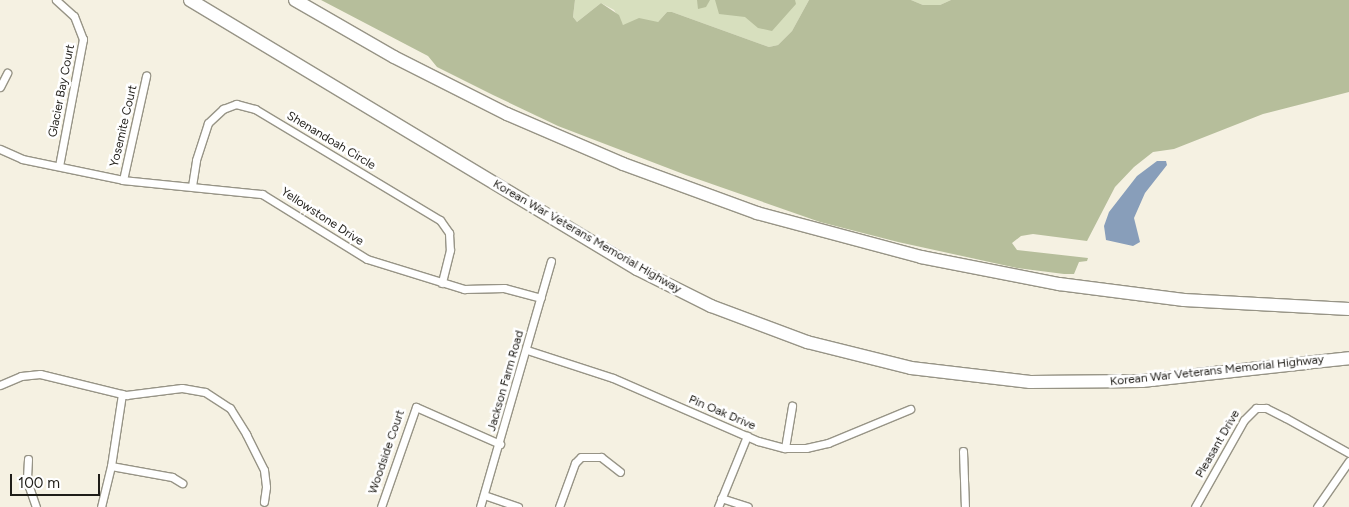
<!DOCTYPE html>
<html>
<head>
<meta charset="utf-8">
<style>
	body { margin:0 }
	#map { position:relative; width:1349px; height:507px; overflow:hidden; background:#f5f1e2; font-family:Figtree,sans-serif }
	div>[style] { position:absolute }
	[style*='--x'] { left:calc(var(--x)*1px); top:calc(var(--y)*1px); width:calc(var(--w)*1px); rotate:calc(var(--a)*1deg) }
	.green>* { inset:0; background:#d7dfbe }
	.forest>* { inset:0; background:#b6be9b }
	.water>* { inset:0; background:#889eba }
	.roads { filter:drop-shadow(1px 0 #979486) drop-shadow(-1px 0 #979486) drop-shadow(0 1px #979486) drop-shadow(0 -1px #979486) }
	.minor>* { height:7px; margin:-3.5px; padding:0 3.5px; transform-origin:3.5px; border-radius:3.5px; background:#fff }
	.motorway>* { height:12px; margin:-6px; padding:0 6px; transform-origin:6px; border-radius:6px; background:#fff }
	span { translate:-50% -50%; white-space:nowrap; text-align:center; line-height:1.15; -webkit-text-stroke:5px #fff; paint-order:stroke }
	.street-label { font-size:12px; color:#1f1d18 }
	.scale { position:absolute; left:10px; top:474px; width:90px; height:22px; box-sizing:border-box; border:2px solid #1f1d18; border-top:0; padding-left:6px; font-size:15px; line-height:18px; white-space:nowrap; color:#1f1d18; -webkit-text-stroke:4px #fff; paint-order:stroke }
</style>
</head>
<body>
<div id="map">
	<div class="green">
		<i style="clip-path:polygon(575px 0,809px 0,792px 31px,778px 45px,769px 47px,672px 12px,667px 12px,658px 22px,623px 25px,614px 10px,601px 3px,577px 22px,573px 17px)"></i>
		<i style="clip-path:polygon(911px 0,951px 0,940px 5px,923px 5px)"></i>
	</div>
	<div class="forest">
		<i style="clip-path:polygon(321px 0,575px 0,573px 17px,577px 22px,601px 3px,619px 15px,623px 25px,639px 18px,658px 22px,667px 12px,672px 12px,769px 47px,778px 45px,792px 31px,809px 0,911px 0,923px 5px,940px 5px,951px 0,1349px 0,1349px 92px,1263px 114px,1174px 149px,1153px 152px,1134px 167px,1115px 187px,1087px 241px,1033px 234px,1021px 236px,1012px 243px,1017px 250px,1088px 258px,1087px 261px,1079px 262px,1074px 274px,1064px 274px,1017px 268px,898px 242px,820px 222px,686px 175px,558px 126px,493px 95px,437px 67px,428px 56px)"></i>
		<i style="clip-path:polygon(697px 0,710px 0,706px 7px,698px 9px)"></i>
		<i style="clip-path:polygon(715px 0,795px 0,796px 4px,772px 31px,758px 28px,745px 17px,719px 14px)"></i>
	</div>
	<div class="water">
		<i style="clip-path:polygon(1157px 161px,1166px 161px,1167px 165px,1145px 193px,1134px 218px,1140px 242px,1133px 246px,1106px 240px,1104px 226px,1109px 212px,1137px 176px)"></i>
	</div>
	<div class="roads">
		<div class="minor">
			<i style="--x:56;--y:0;--w:24;--a:42"></i>
			<i style="--x:74;--y:16;--w:25;--a:69"></i>
			<i style="--x:83;--y:39;--w:129;--a:100.7"></i>
			<i style="--x:0;--y:87;--w:16;--a:-63"></i>
			<i style="--x:0;--y:149;--w:24;--a:24"></i>
			<i style="--x:22;--y:159;--w:103;--a:11.7"></i>
			<i style="--x:123;--y:180;--w:140;--a:5.8"></i>
			<i style="--x:262;--y:194;--w:123;--a:31.8"></i>
			<i style="--x:367;--y:259;--w:102;--a:17.2"></i>
			<i style="--x:464;--y:289;--w:40;--a:-1.4"></i>
			<i style="--x:504;--y:288;--w:38;--a:15"></i>
			<i style="--x:123;--y:180;--w:107;--a:-77.5"></i>
			<i style="--x:192;--y:186;--w:26;--a:-81"></i>
			<i style="--x:196;--y:160;--w:39;--a:-72"></i>
			<i style="--x:208;--y:123;--w:21;--a:-43"></i>
			<i style="--x:223;--y:109;--w:14;--a:-21"></i>
			<i style="--x:236;--y:104;--w:20;--a:15"></i>
			<i style="--x:255;--y:109;--w:216;--a:31"></i>
			<i style="--x:440;--y:220;--w:16;--a:55"></i>
			<i style="--x:449;--y:233;--w:17;--a:87"></i>
			<i style="--x:450;--y:250;--w:34;--a:104"></i>
			<i style="--x:527;--y:350;--w:90;--a:18"></i>
			<i style="--x:613;--y:378;--w:158;--a:23.5"></i>
			<i style="--x:758;--y:441;--w:28;--a:15"></i>
			<i style="--x:785;--y:448;--w:21;--a:0"></i>
			<i style="--x:806;--y:448;--w:23;--a:-13"></i>
			<i style="--x:828;--y:443;--w:89;--a:-22.5"></i>
			<i style="--x:0;--y:385;--w:23;--a:-23"></i>
			<i style="--x:21;--y:376;--w:19;--a:-6"></i>
			<i style="--x:40;--y:374;--w:89;--a:13.7"></i>
			<i style="--x:126;--y:395;--w:56;--a:-7.1"></i>
			<i style="--x:182;--y:388;--w:23;--a:10"></i>
			<i style="--x:205;--y:392;--w:30;--a:33"></i>
			<i style="--x:230;--y:408;--w:31;--a:58"></i>
			<i style="--x:246;--y:434;--w:40;--a:63.4"></i>
			<i style="--x:264;--y:470;--w:17;--a:83"></i>
			<i style="--x:266;--y:487;--w:15;--a:98"></i>
			<i style="--x:785;--y:448;--w:43;--a:-80.5"></i>
			<i style="--x:963;--y:451;--w:56;--a:88"></i>
			<i style="--x:28;--y:459;--w:22;--a:93"></i>
			<i style="--x:27;--y:481;--w:28;--a:71"></i>
			<i style="--x:111;--y:466;--w:62;--a:10.2"></i>
			<i style="--x:172;--y:477;--w:12;--a:31"></i>
			<i style="--x:484;--y:495;--w:36;--a:19"></i>
			<i style="--x:721;--y:498;--w:28;--a:18"></i>
			<i style="--x:101;--y:507;--w:42;--a:-76.3"></i>
			<i style="--x:111;--y:466;--w:73;--a:-81.3"></i>
			<i style="--x:381;--y:507;--w:106;--a:-70.7"></i>
			<i style="--x:416;--y:407;--w:92;--a:23.8"></i>
			<i style="--x:480;--y:507;--w:256;--a:-73.9"></i>
			<i style="--x:559;--y:507;--w:47;--a:-70"></i>
			<i style="--x:575;--y:463;--w:8;--a:-45"></i>
			<i style="--x:581;--y:457;--w:20;--a:0"></i>
			<i style="--x:601;--y:457;--w:24;--a:38"></i>
			<i style="--x:718;--y:507;--w:77;--a:-67.8"></i>
			<i style="--x:1195;--y:507;--w:100;--a:-60.6"></i>
			<i style="--x:1244;--y:420;--w:17;--a:-45"></i>
			<i style="--x:1256;--y:408;--w:10;--a:0"></i>
			<i style="--x:1266;--y:408;--w:22;--a:27"></i>
			<i style="--x:1286;--y:418;--w:72;--a:29.1"></i>
			<i style="--x:1317;--y:507;--w:56;--a:-55.2"></i>
		</div>
		<div class="motorway">
			<i style="--x:190;--y:0;--w:522;--a:31.04"></i>
			<i style="--x:637;--y:269;--w:83;--a:26.6"></i>
			<i style="--x:711;--y:306;--w:103;--a:20.6"></i>
			<i style="--x:807;--y:342;--w:107;--a:14"></i>
			<i style="--x:911;--y:368;--w:120;--a:6.7"></i>
			<i style="--x:1030;--y:382;--w:112;--a:-0.5"></i>
			<i style="--x:1142;--y:381;--w:208;--a:-6.3"></i>
			<i style="--x:295;--y:0;--w:114;--a:29.9"></i>
			<i style="--x:394;--y:57;--w:127;--a:26.8"></i>
			<i style="--x:507;--y:114;--w:126;--a:23.3"></i>
			<i style="--x:623;--y:164;--w:143;--a:20.1"></i>
			<i style="--x:757;--y:213;--w:170;--a:15"></i>
			<i style="--x:921;--y:257;--w:141;--a:11.1"></i>
			<i style="--x:1059;--y:284;--w:126;--a:7.3"></i>
			<i style="--x:1184;--y:300;--w:165;--a:3.1"></i>
		</div>
	</div>
	<div class="street-label">
		<span style="left:62px;top:91px;rotate:-79deg">Glacier Bay Court</span>
		<span style="left:124px;top:126px;rotate:-77deg">Yosemite Court</span>
		<span style="left:331px;top:141px;rotate:31deg">Shenandoah Circle</span>
		<span style="left:322px;top:217px;rotate:33deg">Yellowstone Drive</span>
		<span style="left:587px;top:237px;rotate:30deg">Korean War Veterans Memorial Highway</span>
		<span style="left:1217px;top:371px;rotate:-6deg">Korean War Veterans Memorial Highway</span>
		<span style="left:506px;top:381px;rotate:-74deg">Jackson Farm Road</span>
		<span style="left:722px;top:413px;rotate:23deg">Pin Oak Drive</span>
		<span style="left:1218px;top:444px;rotate:-60deg">Pleasant Drive</span>
		<span style="left:387px;top:452px;rotate:-71deg">Woodside Court</span>
	</div>
	<div class="scale">100 m</div>
</div>
</body>
</html>
